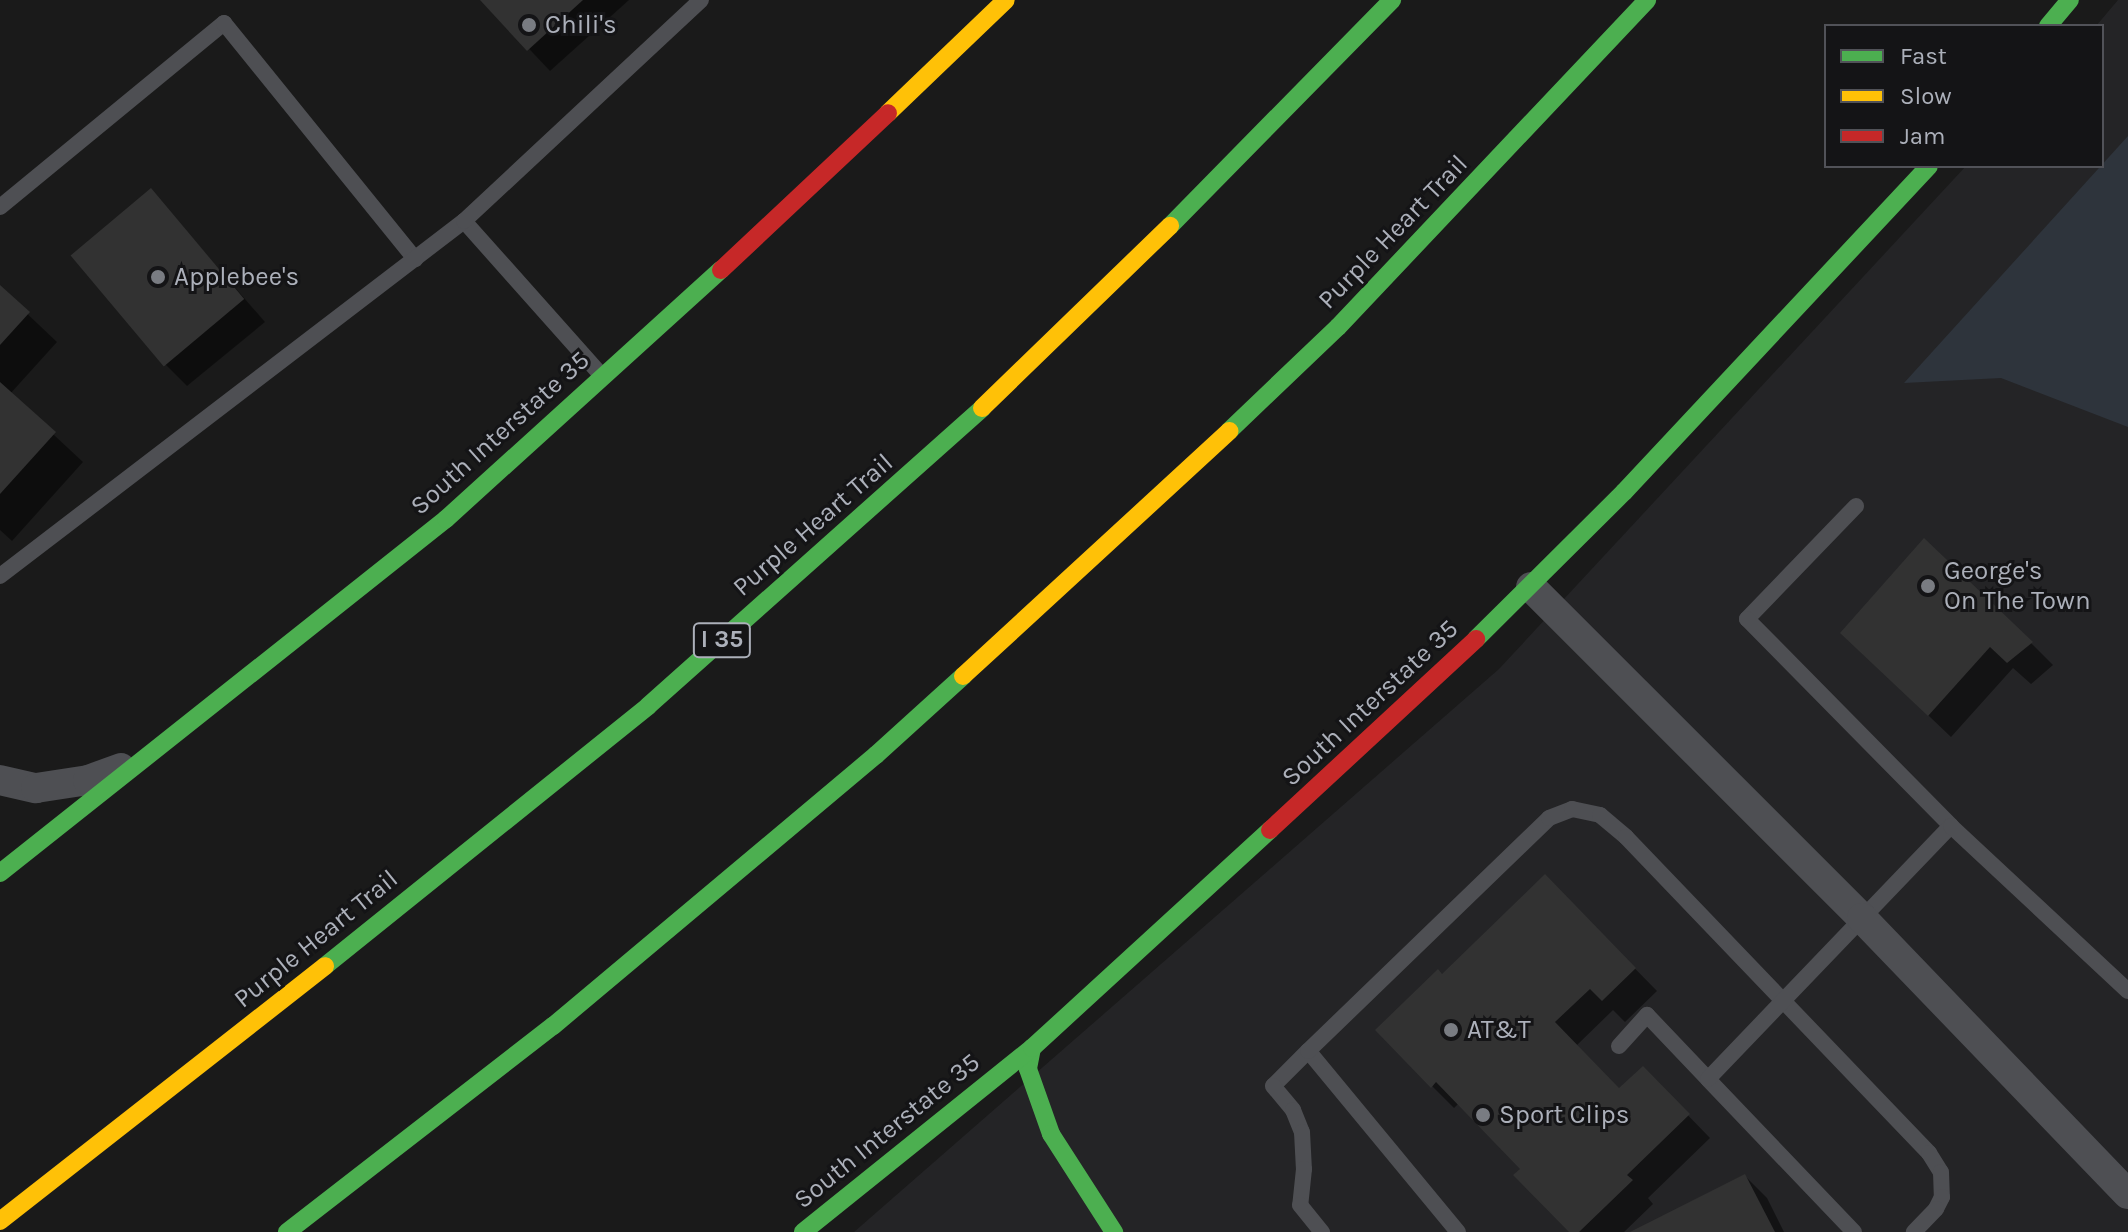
<!DOCTYPE html>
<html>
<head>
<meta charset="utf-8">
<style>
	body { margin:0 }
	#map { position:relative; width:2128px; height:1232px; overflow:hidden; background:#1a1a1a; font-family:Karla,sans-serif }
	div>[style] { position:absolute }
	[style*='--x'] { left:calc(var(--x)*1px); top:calc(var(--y)*1px); width:calc(var(--w)*1px); rotate:calc(var(--a)*1deg) }
	.built>* { inset:0; background:#242426 }
	.water>* { inset:0; background:#2e343c }
	.shadow>* { inset:0; background:#0007 }
	.building>* { inset:0; background:#323232; transform-origin:0 0 }
	.lane>* { height:16px; margin:-8px; padding:0 8px; transform-origin:8px; border-radius:8px; background:#4e4f53 }
	.street>* { height:30px; margin:-15px; padding:0 15px; transform-origin:15px; border-radius:15px; background:#4e4f53 }
	.fast>* { height:18px; margin:-9px; padding:0 9px; transform-origin:9px; border-radius:9px; background:#4caf50 }
	.slow>* { height:18px; margin:-9px; padding:0 9px; transform-origin:9px; border-radius:9px; background:#ffc107 }
	.jam>* { height:18px; margin:-9px; padding:0 9px; transform-origin:9px; border-radius:9px; background:#c62828 }
	.dots>* { width:22px; height:22px; translate:-50% -50%; box-sizing:border-box; border:4px solid #141416; border-radius:50% }
	span { translate:-50% -50%; white-space:nowrap; text-align:center; line-height:1.15; -webkit-text-stroke:6px #141416; paint-order:stroke }
	.shield-label span { padding:2px 6px; background:#141416; border:2px solid; border-radius:6px; -webkit-text-stroke-width:0 }
	.shield-label { font-size:24px; color:#acb0ba; font-weight:700 }
	.poi-label { font-size:26px; color:#acb0ba }
	.left { translate:0 -50%; text-align:left }
	.street-label { font-size:26px; color:#acb0ba }
	.legend { position:absolute; left:1824px; top:24px; width:280px; height:144px; box-sizing:border-box; background:#141416; border:2px solid #515258; margin:0; padding:10px 14px; list-style:none; font-size:24px; color:#acb0ba }
	.legend li { display:flex; align-items:center; gap:16px; height:40px }
	.legend b { width:40px; border:2px solid #515258 }
</style>
</head>
<body>
<div id="map">
	<div class="built">
		<i style="clip-path:polygon(2118px 0,2128px 0,2128px 1232px,854px 1232px,1499px 669px,1966px 166px,2102px 166px,2102px 26px,2096px 26px)"></i>
	</div>
	<div class="water">
		<i style="clip-path:polygon(2128px 136px,2128px 427px,2001px 378px,1904px 383px)"></i>
	</div>
	<div class="shadow">
		<i style="clip-path:polygon(483px 0,629px 0,550px 71px)"></i>
		<i style="clip-path:polygon(151px 191px,265px 322px,187px 386px,165px 364px)"></i>
		<i style="clip-path:polygon(0 288px,57px 342px,10px 394px,83px 462px,12px 541px,0 530px)"></i>
		<i style="clip-path:polygon(2031px 643px,2053px 665px,2031px 684px,2013px 668px,1951px 737px,1865px 655px)"></i>
		<i style="clip-path:polygon(1545px 877px,1657px 991px,1625px 1022px,1613px 1010px,1576px 1046px,1620px 1091px,1643px 1069px,1710px 1138px,1648px 1198px,1653px 1204px,1624px 1232px,1572px 1232px,1523px 1169px,1459px 1103px,1454px 1108px,1432px 1086px,1442px 976px)"></i>
		<i style="clip-path:polygon(1745px 1176px,1767px 1198px,1784px 1232px,1635px 1232px)"></i>
	</div>
	<div class="building">
		<i style="clip-path:polygon(480px 0,583px 0,527px 51px)"></i>
		<i style="left:151px;top:188px;width:145px;height:105px;rotate:50deg"></i>
		<i style="clip-path:polygon(0 285px,30px 312px,0 345px)"></i>
		<i style="clip-path:polygon(0 382px,56px 432px,0 494px)"></i>
		<i style="clip-path:polygon(1924px 538px,2033px 642px,2007px 663px,1990px 647px,1928px 716px,1840px 633px)"></i>
		<i style="clip-path:polygon(1545px 874px,1636px 968px,1602px 1001px,1590px 989px,1555px 1022px,1619px 1088px,1643px 1066px,1690px 1114px,1627px 1175px,1633px 1180px,1579px 1232px,1569px 1232px,1513px 1175px,1520px 1169px,1436px 1082px,1431px 1088px,1375px 1030px,1438px 969px,1442px 974px)"></i>
		<i style="clip-path:polygon(1745px 1174px,1775px 1232px,1630px 1232px)"></i>
	</div>
	<div class="lane">
		<i style="--x:0;--y:207;--w:290;--a:-39.4"></i>
		<i style="--x:224;--y:23;--w:304;--a:51"></i>
		<i style="--x:464;--y:221;--w:206;--a:48.3"></i>
		<i style="--x:1856;--y:506;--w:157;--a:134"></i>
		<i style="--x:1747;--y:619;--w:291;--a:45.4"></i>
		<i style="--x:0;--y:576;--w:584;--a:-37.42"></i>
		<i style="--x:464;--y:221;--w:324;--a:-43"></i>
		<i style="--x:1619;--y:1046;--w:42;--a:-47.9"></i>
		<i style="--x:1647;--y:1015;--w:88;--a:46.4"></i>
		<i style="--x:1308;--y:1051;--w:49;--a:135"></i>
		<i style="--x:1273;--y:1086;--w:31;--a:50"></i>
		<i style="--x:1293;--y:1110;--w:24;--a:68"></i>
		<i style="--x:1302;--y:1132;--w:37;--a:87"></i>
		<i style="--x:1304;--y:1169;--w:36;--a:96"></i>
		<i style="--x:1300;--y:1205;--w:35;--a:51"></i>
		<i style="--x:1458;--y:1232;--w:235;--a:-129.6"></i>
		<i style="--x:1308;--y:1051;--w:335;--a:-44"></i>
		<i style="--x:1549;--y:818;--w:25;--a:-21"></i>
		<i style="--x:1572;--y:809;--w:29;--a:12"></i>
		<i style="--x:1600;--y:815;--w:34;--a:40"></i>
		<i style="--x:1626;--y:837;--w:438;--a:46.2"></i>
		<i style="--x:1929;--y:1153;--w:22;--a:58"></i>
		<i style="--x:1941;--y:1172;--w:25;--a:88"></i>
		<i style="--x:1942;--y:1197;--w:13;--a:117"></i>
		<i style="--x:1936;--y:1209;--w:32;--a:134"></i>
		<i style="--x:1854;--y:1232;--w:211;--a:-133.7"></i>
		<i style="--x:1708;--y:1079;--w:351;--a:-46.2"></i>
		<i style="--x:1951;--y:826;--w:242;--a:43"></i>
	</div>
	<div class="street">
		<i style="--x:1531;--y:587;--w:468;--a:45"></i>
		<i style="--x:1862;--y:918;--w:383;--a:46.1"></i>
		<i style="--x:0;--y:780;--w:37;--a:13"></i>
		<i style="--x:36;--y:788;--w:53;--a:-8.7"></i>
		<i style="--x:88;--y:780;--w:35;--a:-20"></i>
	</div>
	<div class="fast">
		<i style="--x:2048;--y:26;--w:34;--a:-50"></i>
		<i style="--x:1170;--y:226;--w:317;--a:-45.5"></i>
		<i style="--x:1229;--y:431;--w:151;--a:-43.7"></i>
		<i style="--x:1338;--y:327;--w:450;--a:-46.6"></i>
		<i style="--x:1476;--y:639;--w:209;--a:-44.8"></i>
		<i style="--x:1624;--y:492;--w:446;--a:-46.9"></i>
		<i style="--x:0;--y:873;--w:569;--a:-38.44"></i>
		<i style="--x:446;--y:519;--w:371;--a:-42.2"></i>
		<i style="--x:325;--y:966;--w:415;--a:-38.8"></i>
		<i style="--x:648;--y:706;--w:448;--a:-41.7"></i>
		<i style="--x:1032;--y:1048;--w:21;--a:101"></i>
		<i style="--x:1028;--y:1069;--w:69;--a:70.5"></i>
		<i style="--x:1051;--y:1134;--w:117;--a:57.3"></i>
		<i style="--x:287;--y:1232;--w:336;--a:-37.8"></i>
		<i style="--x:553;--y:1026;--w:422;--a:-40"></i>
		<i style="--x:876;--y:755;--w:118;--a:-42.2"></i>
		<i style="--x:803;--y:1232;--w:294;--a:-38.8"></i>
		<i style="--x:1032;--y:1048;--w:323;--a:-42.5"></i>
	</div>
	<div class="slow">
		<i style="--x:888;--y:113;--w:163;--a:-43.8"></i>
		<i style="--x:982;--y:408;--w:262;--a:-44.1"></i>
		<i style="--x:963;--y:676;--w:362;--a:-42.6"></i>
		<i style="--x:0;--y:1221;--w:413;--a:-38.1"></i>
	</div>
	<div class="jam">
		<i style="--x:721;--y:270;--w:229;--a:-43.2"></i>
		<i style="--x:1270;--y:830;--w:281;--a:-42.8"></i>
	</div>
	<div class="dots">
		<i style="left:529px;top:25px;background:#797c82"></i>
		<i style="left:158px;top:277px;background:#797c82"></i>
		<i style="left:1928px;top:586px;background:#797c82"></i>
		<i style="left:1451px;top:1030px;background:#797c82"></i>
		<i style="left:1483px;top:1115px;background:#797c82"></i>
	</div>
	<div class="shield-label">
		<span style="left:722px;top:640px">I 35</span>
	</div>
	<div class="poi-label">
		<span class="left" style="left:545px;top:25px">Chili's</span>
		<span class="left" style="left:174px;top:277px">Applebee's</span>
		<span class="left" style="left:1944px;top:586px">George's<br>On The Town</span>
		<span class="left" style="left:1467px;top:1030px">AT&amp;T</span>
		<span class="left" style="left:1499px;top:1115px">Sport Clips</span>
	</div>
	<div class="street-label">
		<span style="left:1393px;top:232px;rotate:-46deg">Purple Heart Trail</span>
		<span style="left:500px;top:433px;rotate:-42deg">South Interstate 35</span>
		<span style="left:813px;top:525px;rotate:-41deg">Purple Heart Trail</span>
		<span style="left:1370px;top:703px;rotate:-43deg">South Interstate 35</span>
		<span style="left:316px;top:939px;rotate:-39deg">Purple Heart Trail</span>
		<span style="left:887px;top:1131px;rotate:-39deg">South Interstate 35</span>
	</div>
	<ul class="legend">
	<li><b style="height:10px;background:#4caf50"></b>Fast</li>
	<li><b style="height:10px;background:#ffc107"></b>Slow</li>
	<li><b style="height:10px;background:#c62828"></b>Jam</li>
	</ul>
</div>
</body>
</html>
